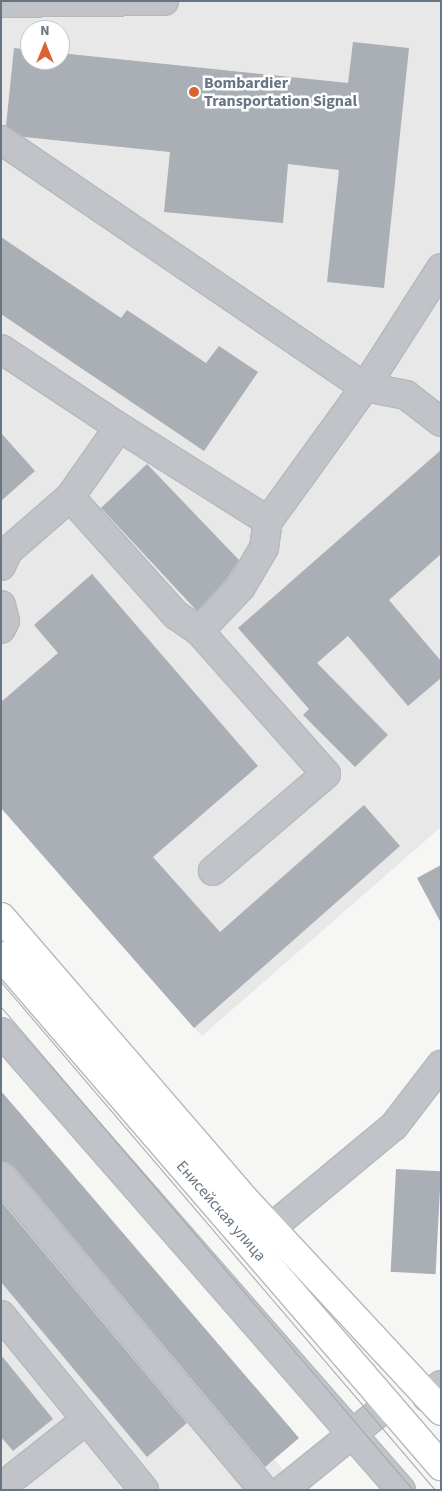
<!DOCTYPE html>
<html>
<head>
<meta charset="utf-8">
<style>
	body { margin:0 }
	#map { position:relative; width:442px; height:1491px; overflow:hidden; background:#f6f7f4; font-family:"Source Sans 3",sans-serif }
	div>[style] { position:absolute }
	[style*='--x'] { left:calc(var(--x)*1px); top:calc(var(--y)*1px); width:calc(var(--w)*1px); rotate:calc(var(--a)*1deg) }
	.built>* { inset:0; background:#e7e8e7 }
	.building>* { inset:0; background:#a9afb5; transform-origin:0 0 }
	.roads { filter:drop-shadow(1px 0 #b5b9bd) drop-shadow(-1px 0 #b5b9bd) drop-shadow(0 1px #b5b9bd) drop-shadow(0 -1px #b5b9bd) }
	.minor>* { height:28px; margin:-14px; padding:0 14px; transform-origin:14px; border-radius:14px; background:#c0c3c7 }
	.major>* { height:28px; margin:-14px; padding:0 14px; transform-origin:14px; border-radius:14px; background:#fff }
	.tram>* { height:1px; margin:-0.5px; padding:0 0.5px; transform-origin:0.5px; border-radius:0.5px; background:#a3a8ae }
	.dots>* { width:14px; height:14px; translate:-50% -50%; box-sizing:border-box; border:2px solid #fff; border-radius:50% }
	span { translate:-50% -50%; white-space:nowrap; text-align:center; line-height:1.15; -webkit-text-stroke:5px #fff; paint-order:stroke }
	.poi-label { font-size:16px; color:#677583; font-weight:700 }
	.left { translate:0 -50%; text-align:left }
	.street-label { font-size:16px; color:#677583 }
	.frame { position:absolute; inset:0; border:2px solid #677583; pointer-events:none }
	.north { position:absolute; left:20px; top:20px; width:50px; height:50px; box-sizing:border-box; background:#fff; border:1px solid #c2c8cd; border-radius:50%; rotate:0deg; font-size:14px; font-weight:700; line-height:20px; text-align:center; color:#677583 }
	.north::after { content:''; display:block; margin:auto; width:18px; height:22px; background:#d96431; clip-path:polygon(50% 0,100% 100%,50% 72%,0 100%) }
</style>
</head>
<body>
<div id="map">
	<div class="built">
		<i style="clip-path:polygon(evenodd,1px 1px,441px 1px,441px 827px,202px 1036px,1px 808px,1px 1px,30px 30px,60px 30px,60px 60px,30px 60px,30px 30px)"></i>
		<i style="clip-path:polygon(1px 1091px,299px 1438px,274px 1459px,300px 1490px,1px 1490px)"></i>
	</div>
	<div class="building">
		<i style="clip-path:polygon(353px 42px,409px 48px,384px 288px,327px 282px,339px 170px,288px 164px,283px 223px,164px 212px,170px 152px,24px 137px,6px 126px,14px 48px,30px 50px,30px 60px,60px 60px,60px 53px,348px 83px)"></i>
		<i style="clip-path:polygon(1px 237px,121px 318px,127px 310px,206px 363px,219px 346px,258px 372px,204px 451px,1px 314px)"></i>
		<i style="clip-path:polygon(1px 433px,35px 471px,1px 501px)"></i>
		<i style="clip-path:polygon(441px 450px,441px 554px,389px 600px,441px 661px,441px 678px,408px 706px,348px 636px,317px 663px,388px 735px,355px 767px,303px 715px,309px 709px,238px 628px)"></i>
		<i style="clip-path:polygon(147px 464px,239px 560px,228px 578px,197px 611px,101px 508px)"></i>
		<i style="clip-path:polygon(92px 574px,258px 766px,153px 857px,220px 932px,364px 805px,400px 846px,194px 1028px,1px 808px,1px 702px,58px 653px,34px 625px)"></i>
		<i style="clip-path:polygon(441px 865px,441px 923px,417px 878px)"></i>
		<i style="clip-path:polygon(1px 1091px,299px 1438px,265px 1467px,13px 1166px,1px 1161px)"></i>
		<i style="left:396px;top:1169px;width:45px;height:103px;rotate:3deg"></i>
		<i style="clip-path:polygon(1px 1201px,187px 1423px,147px 1457px,1px 1282px)"></i>
		<i style="clip-path:polygon(1px 1355px,53px 1419px,13px 1451px,1px 1437px)"></i>
	</div>
	<div class="roads">
		<div class="minor">
			<i style="--x:1;--y:3;--w:163;--a:-0.7"></i>
			<i style="--x:1;--y:140;--w:440;--a:34.2"></i>
			<i style="--x:365;--y:387;--w:141;--a:-57.4"></i>
			<i style="--x:1;--y:349;--w:141;--a:33.5"></i>
			<i style="--x:70;--y:497;--w:85;--a:-55"></i>
			<i style="--x:119;--y:427;--w:176;--a:32.2"></i>
			<i style="--x:1;--y:566;--w:17;--a:-65"></i>
			<i style="--x:8;--y:551;--w:82;--a:-41.1"></i>
			<i style="--x:70;--y:497;--w:159;--a:48.1"></i>
			<i style="--x:176;--y:615;--w:28;--a:35"></i>
			<i style="--x:199;--y:631;--w:191;--a:48.4"></i>
			<i style="--x:326;--y:774;--w:149;--a:139.4"></i>
			<i style="--x:1;--y:605;--w:16;--a:76"></i>
			<i style="--x:5;--y:621;--w:9;--a:117"></i>
			<i style="--x:199;--y:631;--w:61;--a:-46.3"></i>
			<i style="--x:241;--y:587;--w:45;--a:-59.5"></i>
			<i style="--x:264;--y:548;--w:27;--a:-82"></i>
			<i style="--x:268;--y:521;--w:165;--a:-54.1"></i>
			<i style="--x:365;--y:387;--w:42;--a:11"></i>
			<i style="--x:406;--y:395;--w:44;--a:37.6"></i>
			<i style="--x:1;--y:1032;--w:608;--a:48.87"></i>
			<i style="--x:1;--y:1176;--w:410;--a:50.1"></i>
			<i style="--x:271;--y:1228;--w:160;--a:-39.7"></i>
			<i style="--x:394;--y:1126;--w:77;--a:-52.4"></i>
			<i style="--x:1;--y:1315;--w:226;--a:50.7"></i>
			<i style="--x:427;--y:1397;--w:18;--a:-41"></i>
			<i style="--x:4;--y:1485;--w:105;--a:-38.4"></i>
			<i style="--x:283;--y:1490;--w:135;--a:-39"></i>
		</div>
		<div class="major">
			<i style="--x:1;--y:917;--w:378;--a:49.2"></i>
			<i style="--x:248;--y:1203;--w:284;--a:47.1"></i>
			<i style="--x:1;--y:956;--w:674;--a:49.21"></i>
		</div>
	</div>
	<div class="tram">
		<i style="--x:1;--y:982;--w:668;--a:49.49"></i>
		<i style="--x:1;--y:1007;--w:635;--a:49.54"></i>
	</div>
	<div class="dots">
		<i style="left:194px;top:92px;background:#d96431"></i>
	</div>
	<div class="poi-label">
		<span class="left" style="left:204px;top:92px">Bombardier<br>Transportation Signal</span>
	</div>
	<div class="street-label">
		<span style="left:221px;top:1211px;rotate:49deg">Енисейская улица</span>
	</div>
	<div class="frame"></div>
	<div class="north">N</div>
</div>
</body>
</html>
